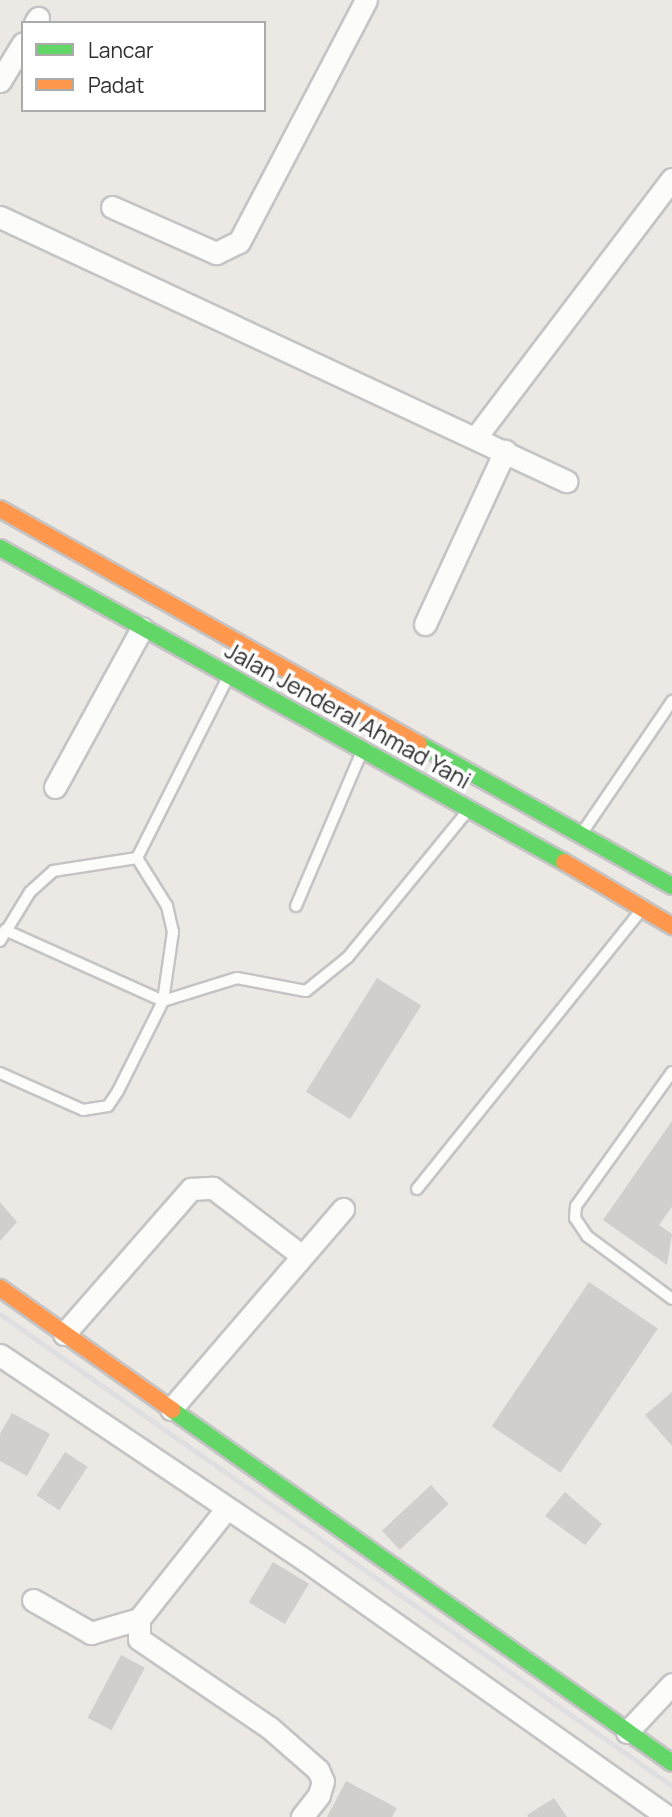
<!DOCTYPE html>
<html>
<head>
<meta charset="utf-8">
<style>
	body { margin:0 }
	#map { position:relative; width:672px; height:1817px; overflow:hidden; background:#ece8e4; font-family:Manrope,sans-serif }
	div>[style] { position:absolute }
	[style*='--x'] { left:calc(var(--x)*1px); top:calc(var(--y)*1px); width:calc(var(--w)*1px); rotate:calc(var(--a)*1deg) }
	.building>* { inset:0; background:#d1cecb; transform-origin:0 0 }
	.roads { filter:drop-shadow(2px 0 #c5c4c5) drop-shadow(-2px 0 #c5c4c5) drop-shadow(0 2px #c5c4c5) drop-shadow(0 -2px #c5c4c5) }
	.lane>* { height:10px; margin:-5px; padding:0 5px; transform-origin:5px; border-radius:5px; background:#fcfcfb }
	.street>* { height:21px; margin:-10.5px; padding:0 10.5px; transform-origin:10.5px; border-radius:10.5px; background:#fcfcfb }
	.fast>* { height:16px; margin:-8px; padding:0 8px; transform-origin:8px; border-radius:8px; background:#63d668 }
	.slow>* { height:16px; margin:-8px; padding:0 8px; transform-origin:8px; border-radius:8px; background:#ff974d }
	.rail>* { height:5px; margin:-2.5px; padding:0 2.5px; transform-origin:2.5px; border-radius:2.5px; background:#dfdfe1 }
	span { translate:-50% -50%; white-space:nowrap; text-align:center; line-height:1.15; -webkit-text-stroke:7px #fff; paint-order:stroke }
	.street-label { font-size:23px; color:#2e2e2e }
	.legend { position:absolute; left:21px; top:21px; width:245px; height:91px; box-sizing:border-box; background:#fff; border:2px solid #ababab; margin:0; padding:9px 12px; list-style:none; font-size:21px; color:#2e2e2e }
	.legend li { display:flex; align-items:center; gap:14px; height:35px }
	.legend b { width:35px; border:2px solid #ababab }
</style>
</head>
<body>
<div id="map">
	<div class="building">
		<i style="left:377px;top:978px;width:52px;height:134px;rotate:32deg"></i>
		<i style="clip-path:polygon(672px 1121px,672px 1207px,659px 1225px,672px 1234px,667px 1265px,603px 1220px)"></i>
		<i style="clip-path:polygon(0 1202px,17px 1222px,0 1241px)"></i>
		<i style="left:589px;top:1282px;width:83px;height:174px;rotate:34deg"></i>
		<i style="clip-path:polygon(672px 1392px,672px 1446px,645px 1415px)"></i>
		<i style="clip-path:polygon(12px 1413px,50px 1434px,27px 1476px,0 1461px,0 1434px)"></i>
		<i style="left:65px;top:1452px;width:27px;height:52px;rotate:33deg"></i>
		<i style="left:431px;top:1485px;width:26px;height:67px;rotate:47deg"></i>
		<i style="clip-path:polygon(565px 1492px,602px 1524px,585px 1545px,545px 1516px)"></i>
		<i style="left:273px;top:1562px;width:42px;height:47px;rotate:31deg"></i>
		<i style="left:121px;top:1655px;width:27px;height:71px;rotate:28deg"></i>
		<i style="clip-path:polygon(346px 1781px,397px 1808px,392px 1817px,327px 1817px)"></i>
		<i style="clip-path:polygon(554px 1798px,567px 1817px,528px 1817px,527px 1815px)"></i>
	</div>
	<div class="roads">
		<div class="lane">
			<i style="--x:582;--y:833;--w:160;--a:-55.7"></i>
			<i style="--x:296;--y:906;--w:168;--a:-66.9"></i>
			<i style="--x:5;--y:930;--w:173;--a:24.2"></i>
			<i style="--x:163;--y:1001;--w:77;--a:-17.3"></i>
			<i style="--x:237;--y:978;--w:70;--a:10.7"></i>
			<i style="--x:306;--y:991;--w:54;--a:-39"></i>
			<i style="--x:348;--y:957;--w:191;--a:-50.7"></i>
			<i style="--x:0;--y:941;--w:57;--a:-58.5"></i>
			<i style="--x:30;--y:892;--w:31;--a:-42"></i>
			<i style="--x:53;--y:871;--w:85;--a:-8.8"></i>
			<i style="--x:672;--y:1072;--w:165;--a:125.6"></i>
			<i style="--x:576;--y:1206;--w:12;--a:95"></i>
			<i style="--x:575;--y:1218;--w:22;--a:56"></i>
			<i style="--x:587;--y:1236;--w:106;--a:36.5"></i>
			<i style="--x:0;--y:1073;--w:91;--a:24"></i>
			<i style="--x:83;--y:1110;--w:25;--a:-9"></i>
			<i style="--x:108;--y:1106;--w:18;--a:-56"></i>
			<i style="--x:118;--y:1091;--w:101;--a:-63.4"></i>
			<i style="--x:163;--y:1001;--w:70;--a:-81.8"></i>
			<i style="--x:173;--y:932;--w:27;--a:-103"></i>
			<i style="--x:167;--y:906;--w:57;--a:-122"></i>
			<i style="--x:137;--y:858;--w:203;--a:-63.3"></i>
			<i style="--x:417;--y:1189;--w:358;--a:-51.2"></i>
		</div>
		<div class="street">
			<i style="--x:35;--y:23;--w:6;--a:-59"></i>
			<i style="--x:0;--y:81;--w:44;--a:-58.8"></i>
			<i style="--x:112;--y:207;--w:114;--a:23.9"></i>
			<i style="--x:216;--y:253;--w:25;--a:-26"></i>
			<i style="--x:239;--y:242;--w:273;--a:-62.3"></i>
			<i style="--x:0;--y:217;--w:625;--a:25.01"></i>
			<i style="--x:476;--y:437;--w:324;--a:-52.8"></i>
			<i style="--x:425;--y:624;--w:191;--a:-65.2"></i>
			<i style="--x:55;--y:787;--w:181;--a:-61.3"></i>
			<i style="--x:64;--y:1334;--w:193;--a:-48.8"></i>
			<i style="--x:191;--y:1189;--w:22;--a:-3"></i>
			<i style="--x:213;--y:1188;--w:111;--a:37.3"></i>
			<i style="--x:0;--y:1355;--w:367;--a:33.9"></i>
			<i style="--x:305;--y:1560;--w:445;--a:35.3"></i>
			<i style="--x:171;--y:1409;--w:264;--a:-49.3"></i>
			<i style="--x:227;--y:1508;--w:142;--a:128.4"></i>
			<i style="--x:139;--y:1619;--w:20;--a:90"></i>
			<i style="--x:139;--y:1639;--w:158;--a:34.2"></i>
			<i style="--x:270;--y:1728;--w:64;--a:41.2"></i>
			<i style="--x:318;--y:1770;--w:12;--a:66"></i>
			<i style="--x:323;--y:1781;--w:15;--a:106"></i>
			<i style="--x:319;--y:1795;--w:28;--a:128"></i>
			<i style="--x:33;--y:1600;--w:67;--a:29.6"></i>
			<i style="--x:91;--y:1633;--w:50;--a:-16.3"></i>
			<i style="--x:627;--y:1732;--w:66;--a:-46.8"></i>
		</div>
		<div class="fast">
			<i style="--x:0;--y:548;--w:646;--a:29.11"></i>
			<i style="--x:419;--y:744;--w:290;--a:29.3"></i>
			<i style="--x:172;--y:1410;--w:612;--a:35.22"></i>
		</div>
		<div class="slow">
			<i style="--x:0;--y:509;--w:480;--a:29.3"></i>
			<i style="--x:564;--y:862;--w:126;--a:30.7"></i>
			<i style="--x:0;--y:1288;--w:211;--a:35.3"></i>
		</div>
	</div>
	<div class="rail">
		<i style="--x:0;--y:1314;--w:821;--a:35.08"></i>
	</div>
	<div class="street-label">
		<span style="left:348px;top:715px;rotate:29deg">Jalan Jenderal Ahmad Yani</span>
	</div>
	<ul class="legend">
	<li><b style="height:9px;background:#63d668"></b>Lancar</li>
	<li><b style="height:9px;background:#ff974d"></b>Padat</li>
	</ul>
</div>
</body>
</html>
